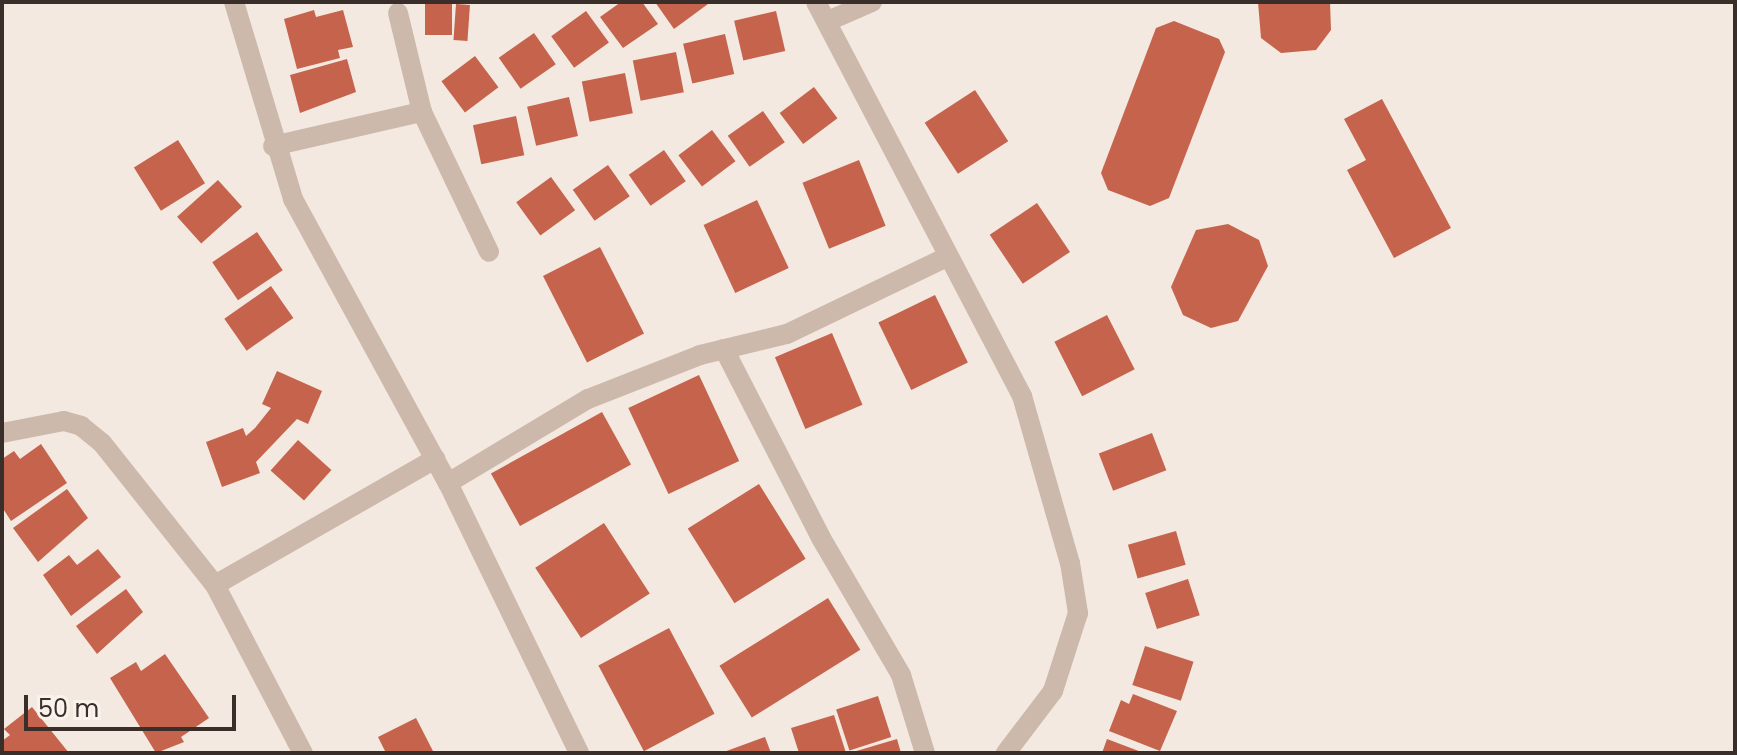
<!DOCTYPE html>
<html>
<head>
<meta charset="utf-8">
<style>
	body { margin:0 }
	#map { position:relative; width:1737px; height:755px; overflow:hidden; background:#f3e9e0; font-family:Poppins,sans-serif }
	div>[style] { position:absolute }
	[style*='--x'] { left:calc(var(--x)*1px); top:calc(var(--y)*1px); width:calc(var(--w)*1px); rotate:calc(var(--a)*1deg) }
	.building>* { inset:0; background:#c5634c; transform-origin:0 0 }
	.street>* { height:20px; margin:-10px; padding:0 10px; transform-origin:10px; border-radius:10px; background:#ccb9ab }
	span { translate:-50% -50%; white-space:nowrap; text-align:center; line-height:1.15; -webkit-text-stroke:7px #faf3ec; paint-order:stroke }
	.frame { position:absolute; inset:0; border:4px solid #392e2a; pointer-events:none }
	.scale { position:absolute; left:24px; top:695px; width:212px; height:36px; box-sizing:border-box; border:4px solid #392e2a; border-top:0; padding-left:10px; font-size:24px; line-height:28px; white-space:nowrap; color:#392e2a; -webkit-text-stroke:6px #faf3ec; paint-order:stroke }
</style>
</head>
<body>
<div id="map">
	<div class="building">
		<i style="left:425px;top:2px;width:27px;height:33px"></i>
		<i style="clip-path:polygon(621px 2px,642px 2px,658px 24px,623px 48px,600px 17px)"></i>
		<i style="clip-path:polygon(655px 2px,707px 2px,708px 4px,674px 29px)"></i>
		<i style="clip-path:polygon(1258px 2px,1330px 2px,1331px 30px,1316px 50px,1281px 53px,1261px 38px)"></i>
		<i style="left:456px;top:4px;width:14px;height:36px;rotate:4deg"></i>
		<i style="clip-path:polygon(314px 10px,316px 17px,343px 10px,353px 47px,338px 50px,340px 58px,297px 69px,284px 19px)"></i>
		<i style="left:586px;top:11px;width:39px;height:43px;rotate:54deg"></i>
		<i style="left:776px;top:11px;width:41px;height:43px;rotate:77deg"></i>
		<i style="clip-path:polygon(1174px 21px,1219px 39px,1225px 52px,1169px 198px,1150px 206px,1108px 190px,1101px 173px,1156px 28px)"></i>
		<i style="left:534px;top:33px;width:38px;height:43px;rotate:55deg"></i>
		<i style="left:725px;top:34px;width:41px;height:43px;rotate:77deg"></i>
		<i style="left:676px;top:52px;width:41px;height:44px;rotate:79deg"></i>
		<i style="left:475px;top:56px;width:39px;height:42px;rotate:53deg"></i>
		<i style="clip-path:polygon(347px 59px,356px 92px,300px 113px,290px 75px)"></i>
		<i style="left:625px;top:73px;width:41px;height:44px;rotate:79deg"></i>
		<i style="left:814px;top:87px;width:39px;height:43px;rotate:53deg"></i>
		<i style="left:975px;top:90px;width:61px;height:60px;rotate:57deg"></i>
		<i style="left:569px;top:97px;width:40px;height:43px;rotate:77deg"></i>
		<i style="clip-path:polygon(1382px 99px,1451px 228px,1394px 258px,1347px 170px,1366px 160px,1344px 119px)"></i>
		<i style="left:763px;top:111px;width:38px;height:43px;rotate:55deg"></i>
		<i style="left:516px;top:116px;width:40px;height:44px;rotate:78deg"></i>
		<i style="left:712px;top:130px;width:39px;height:42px;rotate:53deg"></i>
		<i style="left:178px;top:140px;width:51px;height:52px;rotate:58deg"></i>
		<i style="left:664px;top:150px;width:38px;height:43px;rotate:55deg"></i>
		<i style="left:859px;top:160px;width:71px;height:61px;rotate:68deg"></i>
		<i style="left:608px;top:165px;width:38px;height:43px;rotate:55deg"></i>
		<i style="left:551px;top:177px;width:41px;height:43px;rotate:54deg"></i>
		<i style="left:218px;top:180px;width:36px;height:55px;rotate:48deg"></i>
		<i style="left:757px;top:200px;width:75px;height:59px;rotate:65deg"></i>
		<i style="left:1037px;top:203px;width:59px;height:57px;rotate:56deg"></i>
		<i style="clip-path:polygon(1228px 224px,1259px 240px,1268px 266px,1238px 321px,1211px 328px,1183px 315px,1171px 287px,1196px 230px)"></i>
		<i style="left:257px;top:232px;width:46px;height:54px;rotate:56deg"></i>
		<i style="left:600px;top:247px;width:97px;height:64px;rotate:63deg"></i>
		<i style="left:271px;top:286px;width:39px;height:57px;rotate:55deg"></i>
		<i style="left:935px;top:295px;width:75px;height:63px;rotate:64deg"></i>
		<i style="left:1107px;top:315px;width:61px;height:59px;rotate:63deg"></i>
		<i style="left:832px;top:333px;width:78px;height:62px;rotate:67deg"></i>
		<i style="clip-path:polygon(277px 371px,322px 391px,308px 424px,297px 419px,256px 462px,260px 473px,222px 487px,206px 442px,243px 428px,246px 436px,255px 428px,271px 408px,262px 404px)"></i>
		<i style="left:699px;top:375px;width:95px;height:78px;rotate:65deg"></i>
		<i style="left:602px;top:412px;width:60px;height:127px;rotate:61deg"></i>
		<i style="left:1152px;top:433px;width:40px;height:57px;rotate:69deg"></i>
		<i style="left:298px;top:440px;width:45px;height:41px;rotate:42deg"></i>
		<i style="clip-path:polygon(41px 444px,67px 483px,11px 521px,2px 507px,2px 459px,14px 451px,20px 459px)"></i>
		<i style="left:759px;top:484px;width:88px;height:84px;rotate:58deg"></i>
		<i style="clip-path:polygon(67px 489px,88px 518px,38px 562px,13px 528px)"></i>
		<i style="left:604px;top:523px;width:84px;height:82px;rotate:57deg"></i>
		<i style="left:1176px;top:531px;width:35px;height:50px;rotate:74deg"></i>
		<i style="clip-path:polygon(98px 549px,121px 577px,71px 616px,43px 575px,69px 555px,77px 565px)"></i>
		<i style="left:1188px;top:579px;width:38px;height:45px;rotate:72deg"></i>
		<i style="clip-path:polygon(126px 589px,143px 612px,97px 654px,76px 626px)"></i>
		<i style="left:828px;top:598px;width:61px;height:128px;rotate:58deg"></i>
		<i style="left:669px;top:628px;width:97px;height:80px;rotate:62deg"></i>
		<i style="left:1145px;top:646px;width:51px;height:41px;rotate:18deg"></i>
		<i style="clip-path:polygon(165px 654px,209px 718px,181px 737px,184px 742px,156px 753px,110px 678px,136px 662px,141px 671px)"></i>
		<i style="clip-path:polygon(1133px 694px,1177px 711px,1160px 751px,1109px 731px,1121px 700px,1129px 704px)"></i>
		<i style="left:878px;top:696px;width:43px;height:44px;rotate:72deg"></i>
		<i style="clip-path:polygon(32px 707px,69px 753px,2px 753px,2px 741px,10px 735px,4px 729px)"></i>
		<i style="clip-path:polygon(834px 715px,846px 753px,799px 753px,791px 728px)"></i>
		<i style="clip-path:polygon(416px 718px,434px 753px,386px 753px,378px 737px)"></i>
		<i style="clip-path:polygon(765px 737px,771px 753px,721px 753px)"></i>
		<i style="clip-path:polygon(897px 739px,901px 753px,853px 753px,853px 752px)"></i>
		<i style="clip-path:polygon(1107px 739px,1144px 753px,1102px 753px)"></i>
	</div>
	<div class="street">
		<i style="--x:234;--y:2;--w:206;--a:73.3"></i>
		<i style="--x:293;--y:199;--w:324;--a:61.4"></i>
		<i style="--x:448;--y:483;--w:300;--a:64.1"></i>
		<i style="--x:816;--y:2;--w:445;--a:62.4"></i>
		<i style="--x:1022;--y:396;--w:174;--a:74"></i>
		<i style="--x:1070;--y:563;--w:51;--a:80.9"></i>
		<i style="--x:1078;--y:613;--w:82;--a:107.8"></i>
		<i style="--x:1053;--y:691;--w:78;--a:127.2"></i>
		<i style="--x:398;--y:13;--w:102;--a:76.4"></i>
		<i style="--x:422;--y:112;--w:155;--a:64.4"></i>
		<i style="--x:828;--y:21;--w:48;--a:-23.4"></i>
		<i style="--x:273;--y:146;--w:153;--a:-12.9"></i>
		<i style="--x:724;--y:349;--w:212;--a:62.8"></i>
		<i style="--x:821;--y:538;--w:159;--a:59.7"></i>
		<i style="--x:901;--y:675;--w:82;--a:72.9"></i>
		<i style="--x:2;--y:433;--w:63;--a:-11"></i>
		<i style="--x:64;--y:421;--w:18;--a:16"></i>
		<i style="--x:81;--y:426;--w:27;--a:39"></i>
		<i style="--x:102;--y:443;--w:181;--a:51.5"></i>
		<i style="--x:215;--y:585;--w:190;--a:62.4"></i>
		<i style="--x:448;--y:483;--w:163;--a:-31"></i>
		<i style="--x:588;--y:399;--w:120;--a:-21.4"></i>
		<i style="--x:700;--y:355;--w:89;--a:-13.6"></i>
		<i style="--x:787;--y:334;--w:178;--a:-25.7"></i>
		<i style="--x:215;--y:585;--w:254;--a:-29.8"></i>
	</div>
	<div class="frame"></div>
	<div class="scale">50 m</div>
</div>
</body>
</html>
